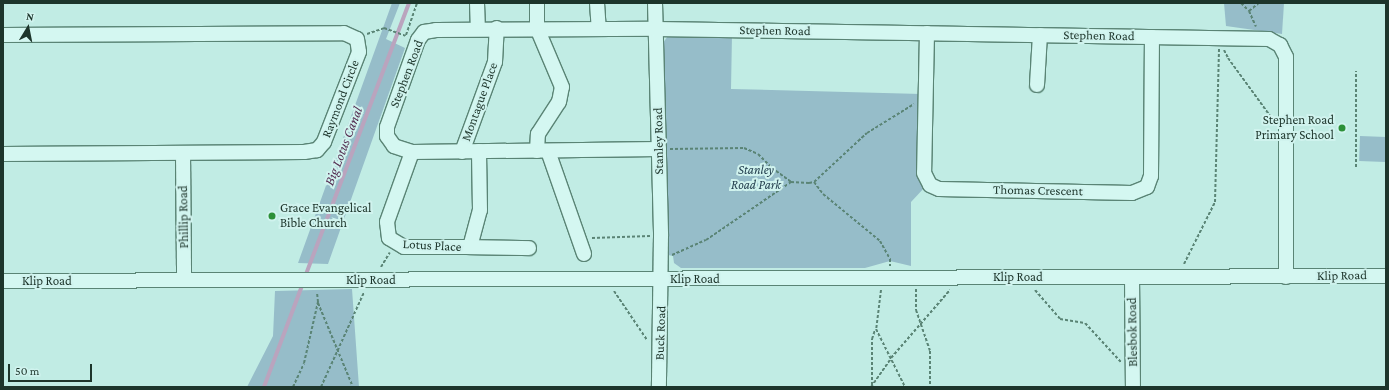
<!DOCTYPE html>
<html>
<head>
<meta charset="utf-8">
<style>
	body { margin:0 }
	#map { position:relative; width:1389px; height:390px; overflow:hidden; background:#c1ece4; font-family:"Crimson Pro",serif }
	div>[style] { position:absolute }
	[style*='--x'] { left:calc(var(--x)*1px); top:calc(var(--y)*1px); width:calc(var(--w)*1px); rotate:calc(var(--a)*1deg) }
	.green>* { inset:0; background:#96bdc9; transform-origin:0 0 }
	.stream>* { height:3.5px; margin:-1.75px; padding:0 1.75px; transform-origin:1.75px; border-radius:1.75px; background:#baa4be }
	.path>* { height:2px; margin-top:-1px; transform-origin:0; background:repeating-linear-gradient(90deg,#5a8475 0 3px,transparent 0 5px) }
	.roads { filter:drop-shadow(1px 0 #5a8475) drop-shadow(-1px 0 #5a8475) drop-shadow(0 1px #5a8475) drop-shadow(0 -1px #5a8475) }
	.minor>* { height:14px; margin:-7px; padding:0 7px; transform-origin:7px; border-radius:7px; background:#d4f7f1 }
	.dots>* { width:11px; height:11px; translate:-50% -50%; box-sizing:border-box; border:2px solid #d0f3ee; border-radius:50% }
	span { translate:-50% -50%; white-space:nowrap; text-align:center; line-height:1.15; -webkit-text-stroke:4px #d0f3ee; paint-order:stroke }
	.street-label { font-size:13px; color:#1d352b }
	.poi-label { font-size:13px; color:#1d352b }
	.right { translate:-100% -50%; text-align:right }
	.left { translate:0 -50%; text-align:left }
	.park-label { font-size:13px; color:#254050; font-style:italic }
	.water-label { font-size:14px; color:#542d51; font-style:italic }
	.frame { position:absolute; inset:0; border:4px solid #1d352b; pointer-events:none }
	.north { position:absolute; left:8px; top:8px; width:40px; height:40px; -webkit-text-stroke:3px #d0f3ee; paint-order:stroke; rotate:10deg; font-size:11px; font-weight:700; line-height:16px; text-align:center; color:#1d352b }
	.north::after { content:''; display:block; margin:auto; width:14px; height:18px; background:#1d352b; clip-path:polygon(50% 0,100% 100%,50% 72%,0 100%) }
	.scale { position:absolute; left:8px; top:364px; width:84px; height:18px; box-sizing:border-box; border:2px solid #1d352b; border-top:0; padding-left:5px; font-size:12px; line-height:14px; white-space:nowrap; color:#1d352b; -webkit-text-stroke:3px #d0f3ee; paint-order:stroke }
</style>
</head>
<body>
<div id="map">
	<div class="green">
		<i style="clip-path:polygon(392px 3px,400px 3px,386px 39px,405px 48px,328px 264px,298px 263px)"></i>
		<i style="clip-path:polygon(1224px 3px,1284px 3px,1282px 34px,1226px 26px)"></i>
		<i style="clip-path:polygon(732px 35px,731px 89px,921px 94px,925px 187px,911px 202px,911px 266px,890px 261px,865px 268px,681px 268px,674px 263px,673px 256px,668px 255px,662px 44px,668px 36px)"></i>
		<i style="left:1360px;top:136px;width:26px;height:25px;rotate:2deg"></i>
		<i style="clip-path:polygon(352px 289px,359px 387px,247px 387px,273px 336px,275px 291px)"></i>
	</div>
	<div class="stream">
		<i style="--x:305;--y:277;--w:293;--a:-69.2"></i>
		<i style="--x:264;--y:387;--w:111;--a:-69.4"></i>
	</div>
	<div class="path">
		<i style="--x:1241;--y:3;--w:11;--a:45"></i>
		<i style="--x:1249;--y:11;--w:17;--a:66"></i>
		<i style="--x:1249;--y:11;--w:13;--a:-39"></i>
		<i style="--x:367;--y:34;--w:18;--a:-19"></i>
		<i style="--x:384;--y:28;--w:23;--a:20"></i>
		<i style="--x:406;--y:35;--w:34;--a:-71"></i>
		<i style="--x:1224;--y:50;--w:9;--a:63"></i>
		<i style="--x:1228;--y:58;--w:77;--a:54"></i>
		<i style="--x:670;--y:149;--w:74;--a:-0.8"></i>
		<i style="--x:744;--y:148;--w:15;--a:23"></i>
		<i style="--x:758;--y:154;--w:20;--a:45"></i>
		<i style="--x:772;--y:168;--w:24;--a:36"></i>
		<i style="--x:791;--y:182;--w:18;--a:3"></i>
		<i style="--x:809;--y:183;--w:5;--a:-11"></i>
		<i style="--x:814;--y:182;--w:72;--a:-42.8"></i>
		<i style="--x:867;--y:133;--w:55;--a:-31.7"></i>
		<i style="--x:1356;--y:167;--w:96;--a:-90"></i>
		<i style="--x:814;--y:182;--w:15;--a:53"></i>
		<i style="--x:823;--y:194;--w:74;--a:39.5"></i>
		<i style="--x:880;--y:241;--w:21;--a:61"></i>
		<i style="--x:890;--y:259;--w:7;--a:90"></i>
		<i style="--x:592;--y:238;--w:58;--a:-2"></i>
		<i style="--x:672;--y:255;--w:37;--a:-24"></i>
		<i style="--x:706;--y:240;--w:103;--a:-34.3"></i>
		<i style="--x:1184;--y:264;--w:69;--a:-63.4"></i>
		<i style="--x:1215;--y:202;--w:153;--a:-88.5"></i>
		<i style="--x:381;--y:267;--w:17;--a:-59"></i>
		<i style="--x:916;--y:289;--w:21;--a:90"></i>
		<i style="--x:916;--y:310;--w:43;--a:71.1"></i>
		<i style="--x:930;--y:351;--w:36;--a:90"></i>
		<i style="--x:881;--y:290;--w:39;--a:97"></i>
		<i style="--x:876;--y:329;--w:65;--a:63.4"></i>
		<i style="--x:1035;--y:290;--w:38;--a:49"></i>
		<i style="--x:1060;--y:319;--w:25;--a:9"></i>
		<i style="--x:1085;--y:323;--w:53;--a:47.3"></i>
		<i style="--x:614;--y:291;--w:59;--a:56"></i>
		<i style="--x:318;--y:303;--w:91;--a:67.4"></i>
		<i style="--x:872;--y:385;--w:46;--a:-90"></i>
		<i style="--x:872;--y:339;--w:9;--a:-72"></i>
		<i style="--x:293;--y:387;--w:26;--a:-65"></i>
		<i style="--x:304;--y:363;--w:63;--a:-77.1"></i>
		<i style="--x:318;--y:302;--w:10;--a:-96"></i>
		<i style="--x:321;--y:387;--w:104;--a:-65.6"></i>
		<i style="--x:871;--y:387;--w:35;--a:-55"></i>
		<i style="--x:891;--y:358;--w:90;--a:-49.1"></i>
	</div>
	<div class="roads">
		<div class="minor">
			<i style="--x:477;--y:3;--w:25;--a:88"></i>
			<i style="--x:597;--y:3;--w:26;--a:86"></i>
			<i style="--x:655;--y:3;--w:233;--a:88.5"></i>
			<i style="--x:661;--y:236;--w:151;--a:90.8"></i>
			<i style="--x:927;--y:33;--w:140;--a:91.2"></i>
			<i style="--x:924;--y:173;--w:13;--a:63"></i>
			<i style="--x:930;--y:185;--w:10;--a:24"></i>
			<i style="--x:939;--y:189;--w:193;--a:1.2"></i>
			<i style="--x:1132;--y:193;--w:16;--a:-22"></i>
			<i style="--x:1147;--y:187;--w:12;--a:-70"></i>
			<i style="--x:1151;--y:176;--w:139;--a:-89.6"></i>
			<i style="--x:3;--y:35;--w:341;--a:-0.3"></i>
			<i style="--x:344;--y:33;--w:14;--a:25"></i>
			<i style="--x:357;--y:39;--w:13;--a:81"></i>
			<i style="--x:359;--y:52;--w:97;--a:111.3"></i>
			<i style="--x:324;--y:142;--w:11;--a:131"></i>
			<i style="--x:317;--y:150;--w:13;--a:171"></i>
			<i style="--x:304;--y:152;--w:301;--a:179.6"></i>
			<i style="--x:1037;--y:85;--w:50;--a:-86.6"></i>
			<i style="--x:659;--y:149;--w:247;--a:179.3"></i>
			<i style="--x:412;--y:152;--w:19;--a:-162"></i>
			<i style="--x:394;--y:146;--w:12;--a:-125"></i>
			<i style="--x:387;--y:136;--w:9;--a:-90"></i>
			<i style="--x:387;--y:127;--w:92;--a:-70.4"></i>
			<i style="--x:418;--y:40;--w:10;--a:-53"></i>
			<i style="--x:424;--y:32;--w:12;--a:-9"></i>
			<i style="--x:436;--y:30;--w:220;--a:-0.3"></i>
			<i style="--x:656;--y:29;--w:613;--a:0.93"></i>
			<i style="--x:1269;--y:39;--w:13;--a:29"></i>
			<i style="--x:1280;--y:45;--w:13;--a:63"></i>
			<i style="--x:1286;--y:57;--w:220;--a:90"></i>
			<i style="--x:537;--y:151;--w:17;--a:-87"></i>
			<i style="--x:538;--y:134;--w:38;--a:-57"></i>
			<i style="--x:559;--y:102;--w:15;--a:-79"></i>
			<i style="--x:562;--y:87;--w:64;--a:-113"></i>
			<i style="--x:537;--y:28;--w:25;--a:-90"></i>
			<i style="--x:548;--y:151;--w:109;--a:70.7"></i>
			<i style="--x:412;--y:152;--w:74;--a:109.7"></i>
			<i style="--x:387;--y:222;--w:16;--a:83"></i>
			<i style="--x:389;--y:238;--w:17;--a:31"></i>
			<i style="--x:404;--y:247;--w:66;--a:0"></i>
			<i style="--x:470;--y:247;--w:38;--a:-75"></i>
			<i style="--x:480;--y:210;--w:59;--a:-91"></i>
			<i style="--x:462;--y:152;--w:96;--a:-69.9"></i>
			<i style="--x:495;--y:62;--w:34;--a:-87"></i>
			<i style="--x:183;--y:153;--w:127;--a:89.5"></i>
			<i style="--x:470;--y:247;--w:59;--a:1"></i>
			<i style="--x:1132;--y:277;--w:110;--a:89.5"></i>
			<i style="--x:3;--y:281;--w:1383;--a:-0.21"></i>
		</div>
	</div>
	<div class="dots">
		<i style="left:1342px;top:128px;background:#2c9038"></i>
		<i style="left:272px;top:216px;background:#2c9038"></i>
	</div>
	<div class="street-label">
		<span style="left:775px;top:31px;rotate:1deg">Stephen Road</span>
		<span style="left:1099px;top:36px;rotate:1deg">Stephen Road</span>
		<span style="left:407px;top:74px;rotate:-69deg">Stephen Road</span>
		<span style="left:341px;top:99px;rotate:-69deg">Raymond Circle</span>
		<span style="left:480px;top:102px;rotate:-70deg">Montague Place</span>
		<span style="left:659px;top:141px;rotate:-91deg">Stanley Road</span>
		<span style="left:1038px;top:191px;rotate:1deg">Thomas Crescent</span>
		<span style="left:184px;top:217px;rotate:-91deg">Phillip Road</span>
		<span style="left:432px;top:246px;rotate:3deg">Lotus Place</span>
		<span style="left:1342px;top:276px;rotate:-1deg">Klip Road</span>
		<span style="left:1018px;top:277px">Klip Road</span>
		<span style="left:695px;top:279px">Klip Road</span>
		<span style="left:371px;top:280px">Klip Road</span>
		<span style="left:47px;top:281px">Klip Road</span>
		<span style="left:1133px;top:332px;rotate:-91deg">Blesbok Road</span>
		<span style="left:661px;top:333px;rotate:-88deg">Buck Road</span>
	</div>
	<div class="poi-label">
		<span class="right" style="left:1334px;top:128px">Stephen Road<br>Primary School</span>
		<span class="left" style="left:280px;top:216px">Grace Evangelical<br>Bible Church</span>
	</div>
	<div class="park-label">
		<span style="left:756px;top:178px">Stanley<br>Road Park</span>
	</div>
	<div class="water-label">
		<span style="left:343px;top:146px;rotate:-69deg">Big Lotus Canal</span>
	</div>
	<div class="frame"></div>
	<div class="north">N</div>
	<div class="scale">50 m</div>
</div>
</body>
</html>
